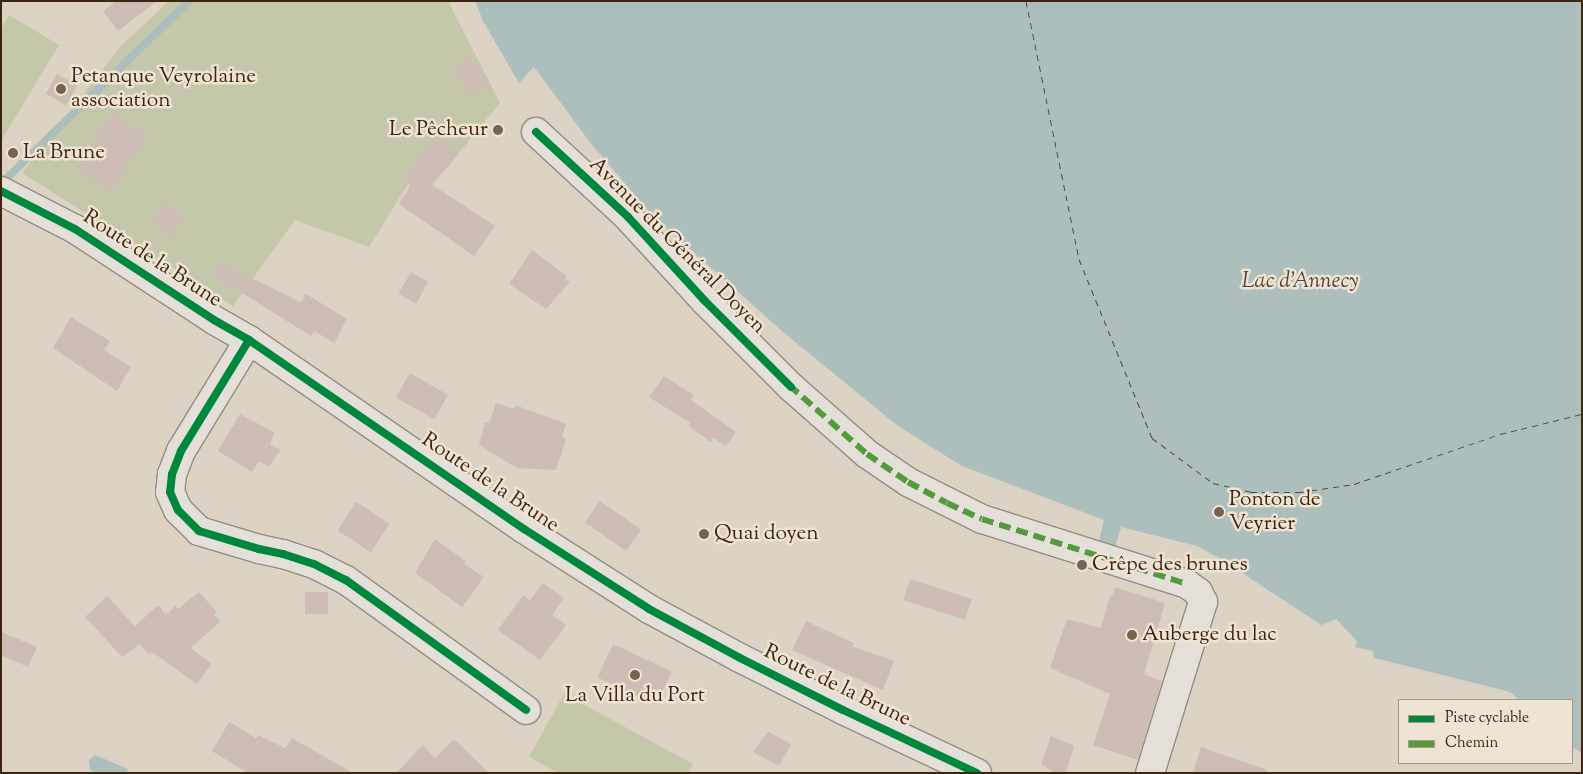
<!DOCTYPE html>
<html>
<head>
<meta charset="utf-8">
<style>
	body { margin:0 }
	#map { position:relative; width:1583px; height:774px; overflow:hidden; background:#dcd3c5; font-family:"Sorts Mill Goudy",serif }
	div>[style] { position:absolute }
	[style*='--x'] { left:calc(var(--x)*1px); top:calc(var(--y)*1px); width:calc(var(--w)*1px); rotate:calc(var(--a)*1deg) }
	.green>* { inset:0; background:#c5c7aa }
	.water>* { inset:0; background:#adbfbd }
	.stream>* { height:8px; margin:-4px; padding:0 4px; transform-origin:4px; border-radius:4px; background:#adbfbd }
	.ferry>* { height:1px; margin-top:-0.5px; transform-origin:0; background:repeating-linear-gradient(90deg,#554a3a 0 6px,transparent 0 11px) }
	.building>* { inset:0; background:#cdbdb4; transform-origin:0 0 }
	.roads { filter:drop-shadow(1px 0 #948c81) drop-shadow(-1px 0 #948c81) drop-shadow(0 1px #948c81) drop-shadow(0 -1px #948c81) }
	.minor>* { height:28px; margin:-14px; padding:0 14px; transform-origin:14px; border-radius:14px; background:#e4e0d9 }
	.quiet>* { height:6px; margin-top:-3px; transform-origin:0; background:repeating-linear-gradient(90deg,#539b3c 0 12px,transparent 0 18px) }
	.cycleway>* { height:8px; margin:-4px; padding:0 4px; transform-origin:4px; border-radius:4px; background:#00873e }
	.dots>* { width:14px; height:14px; translate:-50% -50%; box-sizing:border-box; border:2px solid #efe4d3; border-radius:50% }
	span { translate:-50% -50%; white-space:nowrap; text-align:center; line-height:1.15; -webkit-text-stroke:5px #efe4d3; paint-order:stroke }
	.poi-label { font-size:21px; color:#3e2510 }
	.left { translate:0 -50%; text-align:left }
	.right { translate:-100% -50%; text-align:right }
	.street-label { font-size:21px; color:#3e2510 }
	.water-label { font-size:22px; color:#554a3a; font-style:italic }
	.frame { position:absolute; inset:0; border:2px solid #3e2510; pointer-events:none }
	.legend { position:absolute; left:1398px; top:699px; width:175px; height:65px; box-sizing:border-box; background:#efe4d3; border:1px solid #a89885; margin:0; padding:6px 9px; list-style:none; font-size:15px; color:#3e2510 }
	.legend li { display:flex; align-items:center; gap:10px; height:25px }
	.legend b { width:25px; border:1px solid #a89885 }
</style>
</head>
<body>
<div id="map">
	<div class="green">
		<i style="clip-path:polygon(169px 1px,448px 1px,500px 103px,442px 173px,418px 168px,369px 247px,295px 220px,233px 306px,22px 173px,120px 47px)"></i>
		<i style="clip-path:polygon(9px 15px,59px 45px,1px 141px,1px 29px)"></i>
		<i style="clip-path:polygon(564px 694px,693px 764px,688px 773px,558px 773px,529px 757px)"></i>
	</div>
	<div class="water">
		<i style="clip-path:polygon(475px 1px,1582px 1px,1582px 753px,1572px 747px,1572px 700px,1519px 700px,1510px 692px,1374px 658px,1373px 651px,1355px 647px,1357px 641px,1336px 619px,1321px 625px,1221px 559px,1197px 546px,1121px 527px,1114px 551px,1098px 547px,1104px 520px,962px 466px,898px 426px,783px 332px,654px 217px,592px 145px,534px 67px,519px 83px,483px 21px)"></i>
		<i style="clip-path:polygon(95px 755px,128px 769px,127px 773px,96px 773px,90px 770px,89px 760px)"></i>
	</div>
	<div class="stream">
		<i style="--x:7;--y:178;--w:254;--a:-44.2"></i>
	</div>
	<div class="ferry">
		<i style="--x:1026;--y:1;--w:263;--a:78.4"></i>
		<i style="--x:1079;--y:259;--w:193;--a:67.8"></i>
		<i style="--x:1152;--y:438;--w:76;--a:36.4"></i>
		<i style="--x:1213;--y:483;--w:39;--a:13"></i>
		<i style="--x:1251;--y:492;--w:49;--a:0"></i>
		<i style="--x:1300;--y:492;--w:55;--a:-8.4"></i>
		<i style="--x:1354;--y:484;--w:154;--a:-18.9"></i>
		<i style="--x:1500;--y:434;--w:84;--a:-13.7"></i>
	</div>
	<div class="building">
		<i style="clip-path:polygon(116px 1px,157px 1px,118px 31px,103px 11px)"></i>
		<i style="left:469px;top:56px;width:33px;height:23px;rotate:52deg"></i>
		<i style="left:57px;top:74px;width:23px;height:23px;rotate:29deg"></i>
		<i style="left:113px;top:113px;width:42px;height:66px;rotate:35deg"></i>
		<i style="clip-path:polygon(436px 137px,459px 154px,432px 185px,495px 226px,474px 256px,399px 204px,410px 186px,403px 178px)"></i>
		<i style="left:164px;top:203px;width:26px;height:23px;rotate:36deg"></i>
		<i style="clip-path:polygon(532px 250px,567px 276px,565px 279px,570px 282px,546px 309px,509px 284px)"></i>
		<i style="clip-path:polygon(220px 263px,301px 302px,306px 294px,347px 319px,334px 343px,314px 331px,311px 336px,213px 275px)"></i>
		<i style="left:411px;top:272px;width:20px;height:25px;rotate:30deg"></i>
		<i style="clip-path:polygon(71px 317px,110px 341px,104px 350px,131px 367px,117px 391px,53px 348px)"></i>
		<i style="left:410px;top:373px;width:44px;height:28px;rotate:30deg"></i>
		<i style="clip-path:polygon(664px 376px,694px 395px,691px 400px,736px 432px,726px 446px,714px 438px,711px 442px,689px 426px,690px 423px,649px 397px)"></i>
		<i style="clip-path:polygon(496px 403px,514px 409px,515px 405px,566px 424px,562px 437px,566px 439px,556px 470px,517px 468px,479px 445px,485px 422px,489px 423px)"></i>
		<i style="clip-path:polygon(240px 414px,275px 433px,270px 444px,280px 450px,269px 467px,259px 461px,252px 472px,218px 451px)"></i>
		<i style="left:600px;top:501px;width:50px;height:26px;rotate:35deg"></i>
		<i style="left:356px;top:502px;width:40px;height:34px;rotate:33deg"></i>
		<i style="clip-path:polygon(435px 539px,466px 561px,464px 564px,484px 577px,462px 607px,415px 573px)"></i>
		<i style="left:910px;top:579px;width:65px;height:22px;rotate:18deg"></i>
		<i style="clip-path:polygon(543px 583px,564px 598px,552px 615px,566px 625px,540px 660px,498px 630px,523px 595px,530px 600px)"></i>
		<i style="clip-path:polygon(1115px 587px,1165px 603px,1144px 674px,1162px 681px,1138px 760px,1093px 745px,1110px 694px,1050px 668px,1067px 619px,1101px 628px,1110px 595px,1113px 595px)"></i>
		<i style="clip-path:polygon(199px 592px,217px 612px,214px 614px,220px 622px,191px 648px,212px 664px,197px 684px,152px 652px,149px 654px,140px 644px,122px 657px,85px 617px,107px 596px,135px 626px,158px 605px,166px 615px,175px 606px,178px 609px)"></i>
		<i style="left:328px;top:592px;width:22px;height:23px;rotate:90deg"></i>
		<i style="clip-path:polygon(806px 621px,854px 643px,852px 646px,894px 661px,883px 690px,792px 650px)"></i>
		<i style="clip-path:polygon(1px 632px,37px 647px,28px 667px,1px 655px)"></i>
		<i style="left:613px;top:644px;width:65px;height:37px;rotate:25deg"></i>
		<i style="clip-path:polygon(229px 722px,256px 738px,258px 735px,285px 748px,292px 738px,353px 773px,248px 773px,212px 751px)"></i>
		<i style="clip-path:polygon(768px 732px,791px 744px,779px 766px,753px 752px)"></i>
		<i style="clip-path:polygon(1051px 736px,1075px 746px,1065px 773px,1054px 773px,1041px 764px)"></i>
		<i style="clip-path:polygon(454px 739px,489px 773px,396px 773px,423px 745px,435px 758px)"></i>
		<i style="clip-path:polygon(1201px 747px,1267px 770px,1266px 773px,1193px 773px)"></i>
	</div>
	<div class="roads">
		<div class="minor">
			<i style="--x:536;--y:132;--w:125;--a:42.7"></i>
			<i style="--x:628;--y:217;--w:113;--a:47.5"></i>
			<i style="--x:704;--y:300;--w:123;--a:45"></i>
			<i style="--x:791;--y:387;--w:101;--a:41.4"></i>
			<i style="--x:867;--y:454;--w:50;--a:34.3"></i>
			<i style="--x:908;--y:482;--w:83;--a:26.6"></i>
			<i style="--x:982;--y:519;--w:215;--a:17.6"></i>
			<i style="--x:1187;--y:584;--w:14;--a:36"></i>
			<i style="--x:1198;--y:592;--w:11;--a:63"></i>
			<i style="--x:1203;--y:602;--w:179;--a:107.2"></i>
			<i style="--x:1;--y:191;--w:83;--a:27.2"></i>
			<i style="--x:75;--y:229;--w:166;--a:33.2"></i>
			<i style="--x:214;--y:320;--w:40;--a:29.7"></i>
			<i style="--x:249;--y:340;--w:334;--a:34.5"></i>
			<i style="--x:524;--y:529;--w:148;--a:32.6"></i>
			<i style="--x:649;--y:609;--w:103;--a:28.3"></i>
			<i style="--x:740;--y:658;--w:115;--a:26.8"></i>
			<i style="--x:843;--y:710;--w:148;--a:25.2"></i>
			<i style="--x:249;--y:340;--w:130;--a:121.5"></i>
			<i style="--x:181;--y:451;--w:25;--a:111"></i>
			<i style="--x:172;--y:474;--w:18;--a:96"></i>
			<i style="--x:170;--y:492;--w:20;--a:66"></i>
			<i style="--x:178;--y:510;--w:30;--a:45"></i>
			<i style="--x:199;--y:531;--w:63;--a:16.7"></i>
			<i style="--x:259;--y:549;--w:25;--a:12"></i>
			<i style="--x:283;--y:554;--w:33;--a:18"></i>
			<i style="--x:314;--y:564;--w:36;--a:27"></i>
			<i style="--x:346;--y:580;--w:222;--a:35.8"></i>
		</div>
	</div>
	<div class="quiet">
		<i style="--x:789;--y:385;--w:104;--a:41.5"></i>
		<i style="--x:867;--y:454;--w:50;--a:34.3"></i>
		<i style="--x:908;--y:482;--w:44;--a:28.3"></i>
		<i style="--x:947;--y:503;--w:38;--a:25"></i>
		<i style="--x:982;--y:519;--w:215;--a:17.6"></i>
	</div>
	<div class="cycleway">
		<i style="--x:536;--y:132;--w:125;--a:42.7"></i>
		<i style="--x:628;--y:217;--w:113;--a:47.5"></i>
		<i style="--x:704;--y:300;--w:123;--a:45"></i>
		<i style="--x:1;--y:191;--w:83;--a:27.2"></i>
		<i style="--x:75;--y:229;--w:166;--a:33.2"></i>
		<i style="--x:214;--y:320;--w:40;--a:29.7"></i>
		<i style="--x:249;--y:340;--w:334;--a:34.5"></i>
		<i style="--x:524;--y:529;--w:148;--a:32.6"></i>
		<i style="--x:649;--y:609;--w:103;--a:28.3"></i>
		<i style="--x:740;--y:658;--w:115;--a:26.8"></i>
		<i style="--x:843;--y:710;--w:148;--a:25.2"></i>
		<i style="--x:249;--y:340;--w:130;--a:121.5"></i>
		<i style="--x:181;--y:451;--w:25;--a:111"></i>
		<i style="--x:172;--y:474;--w:18;--a:96"></i>
		<i style="--x:170;--y:492;--w:20;--a:66"></i>
		<i style="--x:178;--y:510;--w:30;--a:45"></i>
		<i style="--x:199;--y:531;--w:63;--a:16.7"></i>
		<i style="--x:259;--y:549;--w:25;--a:12"></i>
		<i style="--x:283;--y:554;--w:33;--a:18"></i>
		<i style="--x:314;--y:564;--w:36;--a:27"></i>
		<i style="--x:346;--y:580;--w:222;--a:35.8"></i>
	</div>
	<div class="dots">
		<i style="left:61px;top:89px;background:#75624f"></i>
		<i style="left:498px;top:130px;background:#75624f"></i>
		<i style="left:13px;top:153px;background:#75624f"></i>
		<i style="left:1219px;top:512px;background:#75624f"></i>
		<i style="left:704px;top:534px;background:#75624f"></i>
		<i style="left:1082px;top:565px;background:#75624f"></i>
		<i style="left:1132px;top:635px;background:#75624f"></i>
		<i style="left:635px;top:675px;background:#75624f"></i>
	</div>
	<div class="poi-label">
		<span class="left" style="left:71px;top:89px">Petanque Veyrolaine<br>association</span>
		<span class="right" style="left:488px;top:130px">Le Pêcheur</span>
		<span class="left" style="left:23px;top:153px">La Brune</span>
		<span class="left" style="left:1229px;top:512px">Ponton de<br>Veyrier</span>
		<span class="left" style="left:714px;top:534px">Quai doyen</span>
		<span class="left" style="left:1092px;top:565px">Crêpe des brunes</span>
		<span class="left" style="left:1142px;top:635px">Auberge du lac</span>
		<span style="left:635px;top:696px">La Villa du Port</span>
	</div>
	<div class="street-label">
		<span style="left:677px;top:246px;rotate:45deg">Avenue du Général Doyen</span>
		<span style="left:152px;top:259px;rotate:33deg">Route de la Brune</span>
		<span style="left:490px;top:483px;rotate:34deg">Route de la Brune</span>
		<span style="left:837px;top:686px;rotate:26deg">Route de la Brune</span>
	</div>
	<div class="water-label">
		<span style="left:1300px;top:283px">Lac d'Annecy</span>
	</div>
	<div class="frame"></div>
	<ul class="legend">
	<li><b style="height:6px;background:#00873e"></b>Piste cyclable</li>
	<li><b style="height:6px;background:#539b3c"></b>Chemin</li>
	</ul>
</div>
</body>
</html>
